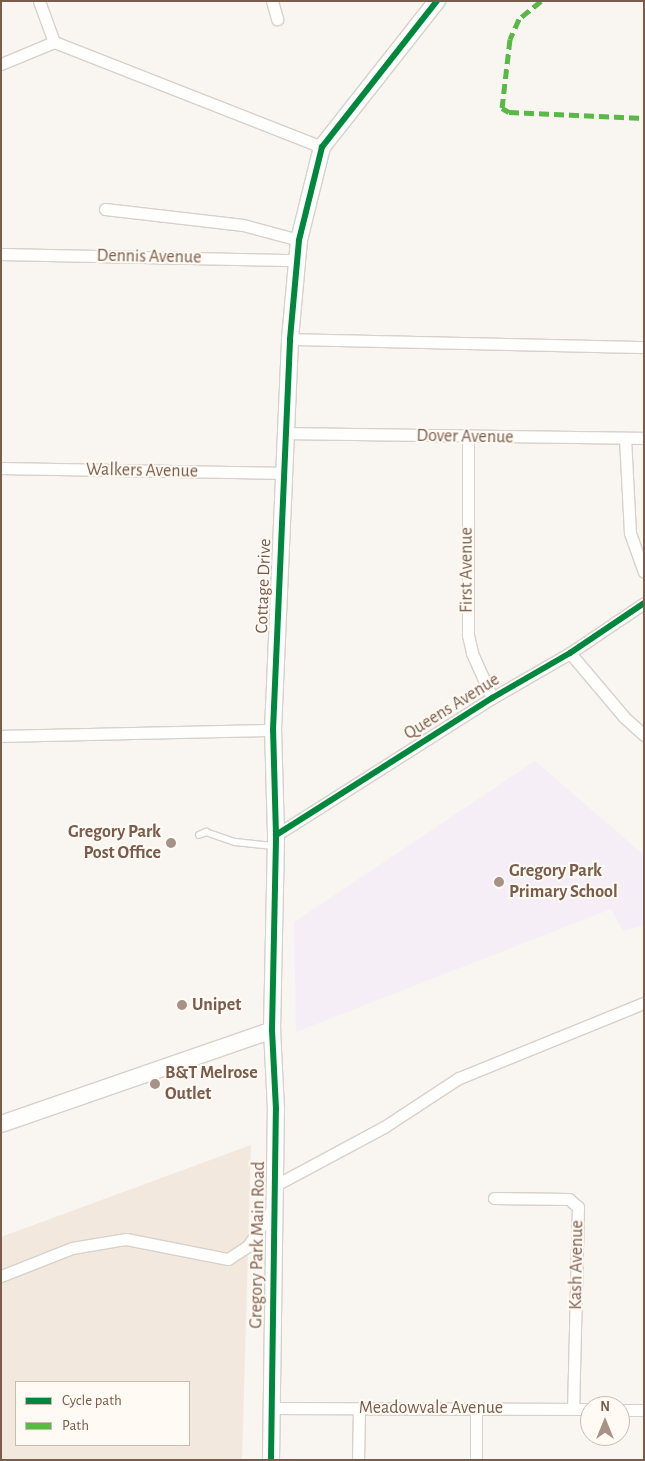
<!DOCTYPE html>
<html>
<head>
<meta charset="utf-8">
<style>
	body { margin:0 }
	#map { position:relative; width:645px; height:1461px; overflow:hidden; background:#f9f5f0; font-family:"Alegreya Sans",sans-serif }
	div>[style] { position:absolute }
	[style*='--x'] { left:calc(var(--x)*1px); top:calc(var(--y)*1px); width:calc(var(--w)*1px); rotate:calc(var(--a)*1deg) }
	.residential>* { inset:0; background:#f2e8de }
	.education>* { inset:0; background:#f6eef6 }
	.roads { filter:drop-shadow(1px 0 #d7d1cb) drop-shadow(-1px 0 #d7d1cb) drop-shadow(0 1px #d7d1cb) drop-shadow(0 -1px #d7d1cb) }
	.lane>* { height:5.5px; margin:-2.75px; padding:0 2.75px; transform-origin:2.75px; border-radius:2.75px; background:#fefefd }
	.street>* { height:11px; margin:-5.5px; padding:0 5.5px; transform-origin:5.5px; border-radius:5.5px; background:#fefefd }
	.secondary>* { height:16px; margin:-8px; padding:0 8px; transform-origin:8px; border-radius:8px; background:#fefefd }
	.quiet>* { height:5px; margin-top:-2.5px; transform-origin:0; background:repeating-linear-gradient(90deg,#58b947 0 10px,transparent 0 15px) }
	.cycleway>* { height:6px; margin:-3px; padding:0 3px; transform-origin:3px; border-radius:3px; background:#00873e }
	.dots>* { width:14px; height:14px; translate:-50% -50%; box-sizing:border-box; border:2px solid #fffaf3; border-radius:50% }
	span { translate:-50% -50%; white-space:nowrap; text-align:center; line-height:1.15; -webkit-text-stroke:4px #fffaf3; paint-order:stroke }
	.street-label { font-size:18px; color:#7a5c4d }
	.poi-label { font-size:18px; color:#7a5c4d; font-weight:700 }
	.right { translate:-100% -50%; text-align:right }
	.left { translate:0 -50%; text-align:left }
	.frame { position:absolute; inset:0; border:2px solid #7a5c4d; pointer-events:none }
	.legend { position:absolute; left:15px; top:1381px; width:175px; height:65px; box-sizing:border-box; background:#fffaf3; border:1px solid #cabbb1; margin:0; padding:6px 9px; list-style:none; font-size:15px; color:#7a5c4d }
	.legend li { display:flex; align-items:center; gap:10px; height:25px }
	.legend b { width:25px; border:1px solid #cabbb1 }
	.north { position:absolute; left:580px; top:1396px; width:50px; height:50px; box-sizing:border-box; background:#fffaf3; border:1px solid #cabbb1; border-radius:50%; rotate:0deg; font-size:14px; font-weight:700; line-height:20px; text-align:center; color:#7a5c4d }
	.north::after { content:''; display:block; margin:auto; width:18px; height:22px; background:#a69286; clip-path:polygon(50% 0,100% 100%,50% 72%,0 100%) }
</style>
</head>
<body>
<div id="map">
	<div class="residential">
		<i style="clip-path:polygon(evenodd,251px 1145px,242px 1460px,1px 1460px,1px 1237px,251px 1145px,16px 1382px,189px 1382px,189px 1445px,16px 1445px,16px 1382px)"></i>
	</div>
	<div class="education">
		<i style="clip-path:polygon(535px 761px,644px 855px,644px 925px,623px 931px,611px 909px,296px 1032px,294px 922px)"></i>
	</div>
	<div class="roads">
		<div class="lane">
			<i style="--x:199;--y:835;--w:8;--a:-23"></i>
			<i style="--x:206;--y:832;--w:31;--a:19"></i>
			<i style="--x:235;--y:842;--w:38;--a:6"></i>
		</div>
		<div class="street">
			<i style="--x:39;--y:1;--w:44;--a:69.9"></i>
			<i style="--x:272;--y:1;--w:19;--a:74"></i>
			<i style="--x:1;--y:64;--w:57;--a:-22.5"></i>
			<i style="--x:54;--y:42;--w:288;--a:21.4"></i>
			<i style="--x:105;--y:209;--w:139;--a:6.6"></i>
			<i style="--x:243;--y:225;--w:58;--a:15"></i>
			<i style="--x:1;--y:254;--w:296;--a:1.2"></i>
			<i style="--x:290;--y:339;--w:354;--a:1.3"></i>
			<i style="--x:286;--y:433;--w:358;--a:0.8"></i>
			<i style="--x:468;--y:437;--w:198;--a:90"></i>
			<i style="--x:468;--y:635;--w:18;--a:77"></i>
			<i style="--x:472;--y:653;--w:49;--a:66"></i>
			<i style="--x:625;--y:438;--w:95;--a:87"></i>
			<i style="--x:630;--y:533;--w:41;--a:70.3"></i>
			<i style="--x:1;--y:468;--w:282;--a:1"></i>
			<i style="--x:570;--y:653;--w:84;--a:49.8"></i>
			<i style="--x:624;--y:717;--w:27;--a:42"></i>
			<i style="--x:1;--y:736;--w:272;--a:-1.3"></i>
			<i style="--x:276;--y:835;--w:256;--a:-32.4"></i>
			<i style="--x:492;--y:698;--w:90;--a:-30"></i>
			<i style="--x:570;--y:653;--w:89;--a:-34"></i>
			<i style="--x:274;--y:1186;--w:125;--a:-28.2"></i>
			<i style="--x:384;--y:1127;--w:90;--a:-33.2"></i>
			<i style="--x:459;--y:1078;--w:200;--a:-22.1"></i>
			<i style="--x:494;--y:1198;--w:75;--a:0.8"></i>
			<i style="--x:569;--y:1199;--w:12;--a:42"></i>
			<i style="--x:578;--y:1207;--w:202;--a:91.4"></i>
			<i style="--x:1;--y:1276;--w:76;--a:-21.5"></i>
			<i style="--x:72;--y:1248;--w:55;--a:-9.5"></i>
			<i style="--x:126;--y:1239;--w:104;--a:11.1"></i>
			<i style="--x:228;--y:1259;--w:24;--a:-33"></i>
			<i style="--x:248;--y:1246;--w:45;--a:-56.7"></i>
			<i style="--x:271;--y:1408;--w:319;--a:0.2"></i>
			<i style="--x:620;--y:1410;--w:24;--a:0"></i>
			<i style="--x:358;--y:1460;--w:52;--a:-88.9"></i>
			<i style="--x:476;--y:1460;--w:52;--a:-90"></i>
		</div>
		<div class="secondary">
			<i style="--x:1;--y:1124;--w:287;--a:-19.1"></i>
			<i style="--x:271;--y:1460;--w:351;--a:-89.2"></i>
			<i style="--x:276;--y:1109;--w:79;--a:-92.9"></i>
			<i style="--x:272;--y:1030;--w:195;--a:-88.8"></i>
			<i style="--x:276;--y:835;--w:105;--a:-91.6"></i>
			<i style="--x:273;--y:730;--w:391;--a:-87.5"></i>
			<i style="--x:290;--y:339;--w:99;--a:-84.8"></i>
			<i style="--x:299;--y:240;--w:96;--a:-76.1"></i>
			<i style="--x:322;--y:147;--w:186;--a:-51.8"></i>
		</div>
	</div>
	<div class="quiet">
		<i style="--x:541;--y:1;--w:28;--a:141"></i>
		<i style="--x:519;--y:19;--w:22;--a:114"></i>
		<i style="--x:510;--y:39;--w:69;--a:96.6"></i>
		<i style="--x:502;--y:108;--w:8;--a:30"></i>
		<i style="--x:509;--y:112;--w:135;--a:2.5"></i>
	</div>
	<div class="cycleway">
		<i style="--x:276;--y:835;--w:256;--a:-32.4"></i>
		<i style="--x:492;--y:698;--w:90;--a:-30"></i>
		<i style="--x:570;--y:653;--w:89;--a:-34"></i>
		<i style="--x:271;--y:1460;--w:351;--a:-89.2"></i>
		<i style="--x:276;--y:1109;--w:79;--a:-92.9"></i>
		<i style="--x:272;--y:1030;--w:195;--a:-88.8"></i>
		<i style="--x:276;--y:835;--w:105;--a:-91.6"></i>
		<i style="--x:273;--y:730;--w:391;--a:-87.5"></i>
		<i style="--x:290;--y:339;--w:99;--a:-84.8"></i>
		<i style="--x:299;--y:240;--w:96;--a:-76.1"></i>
		<i style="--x:322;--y:147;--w:186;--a:-51.8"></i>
	</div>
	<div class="dots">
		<i style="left:171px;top:843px;background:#a69286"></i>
		<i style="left:499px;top:882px;background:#a69286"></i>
		<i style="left:182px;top:1005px;background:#a69286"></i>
		<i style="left:155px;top:1084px;background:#a69286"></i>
	</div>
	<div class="street-label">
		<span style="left:149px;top:257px;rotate:1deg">Dennis Avenue</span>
		<span style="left:465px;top:437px;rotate:1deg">Dover Avenue</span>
		<span style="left:142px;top:471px;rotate:1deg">Walkers Avenue</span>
		<span style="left:467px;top:570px;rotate:-90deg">First Avenue</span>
		<span style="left:264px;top:586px;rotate:-88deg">Cottage Drive</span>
		<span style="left:452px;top:707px;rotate:-32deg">Queens Avenue</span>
		<span style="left:258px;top:1245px;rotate:-89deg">Gregory Park Main Road</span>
		<span style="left:577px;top:1265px;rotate:-89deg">Kash Avenue</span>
		<span style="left:431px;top:1408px">Meadowvale Avenue</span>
	</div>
	<div class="poi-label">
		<span class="right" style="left:161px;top:843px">Gregory Park<br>Post Office</span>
		<span class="left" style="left:509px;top:882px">Gregory Park<br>Primary School</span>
		<span class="left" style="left:192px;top:1005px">Unipet</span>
		<span class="left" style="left:165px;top:1084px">B&amp;T Melrose<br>Outlet</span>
	</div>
	<div class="frame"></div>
	<ul class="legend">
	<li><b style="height:6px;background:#00873e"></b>Cycle path</li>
	<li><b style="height:6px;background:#58b947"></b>Path</li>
	</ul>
	<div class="north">N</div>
</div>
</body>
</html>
